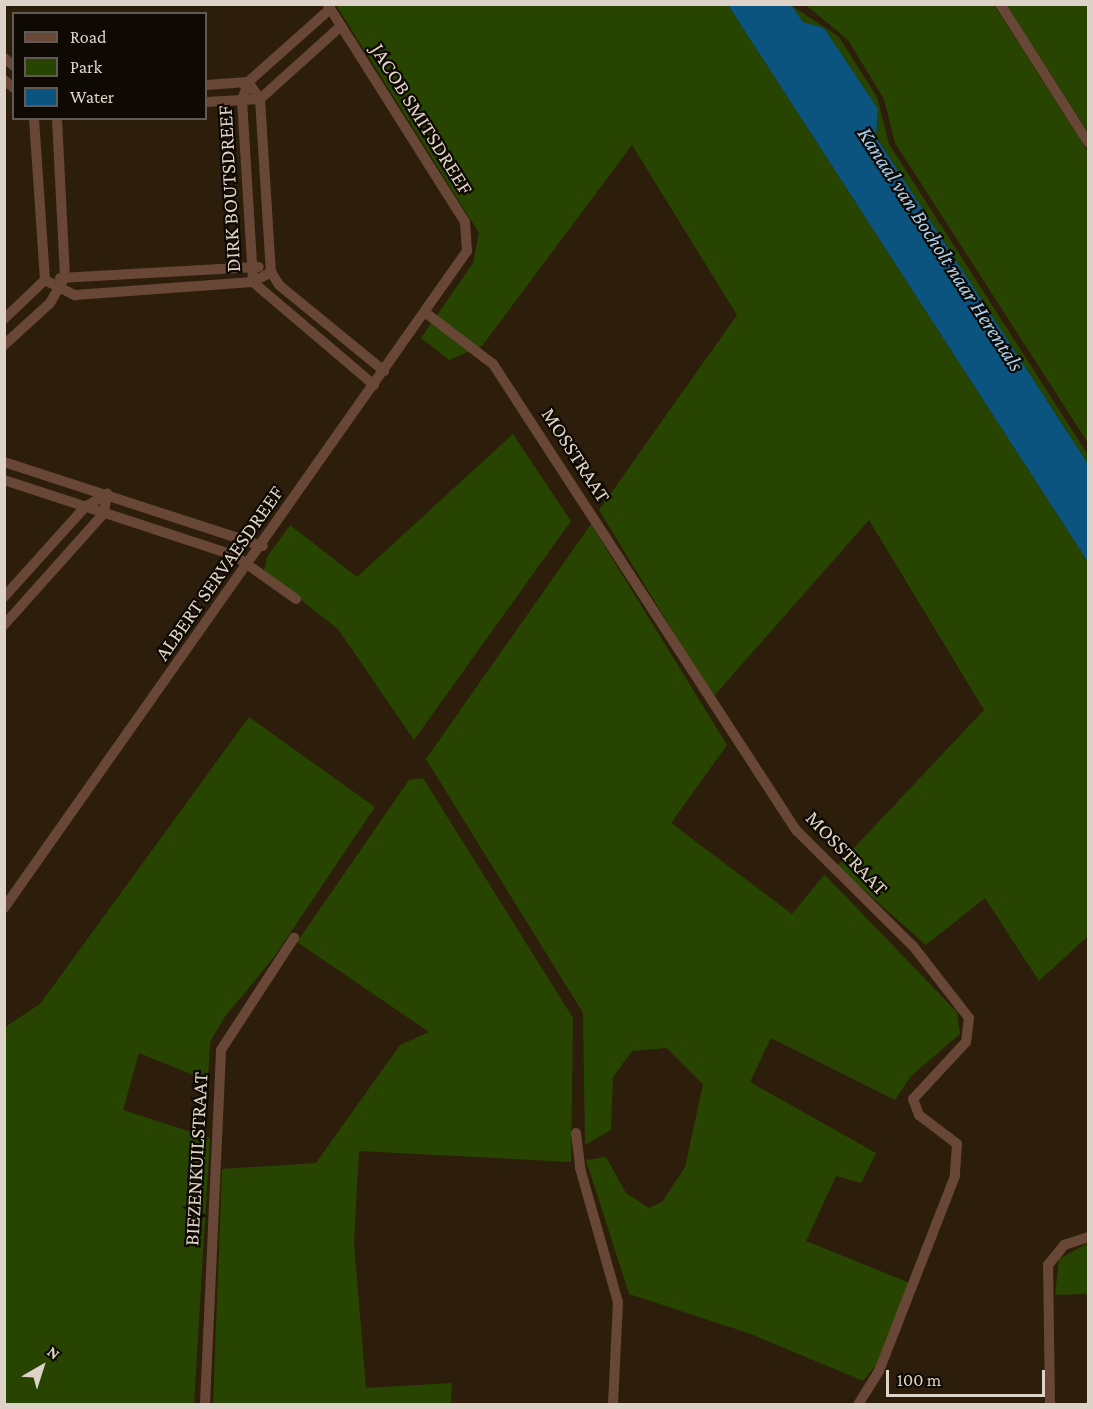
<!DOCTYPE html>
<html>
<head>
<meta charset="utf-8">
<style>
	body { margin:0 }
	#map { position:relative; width:1093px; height:1409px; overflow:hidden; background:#2c1e0b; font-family:"Crimson Pro",serif }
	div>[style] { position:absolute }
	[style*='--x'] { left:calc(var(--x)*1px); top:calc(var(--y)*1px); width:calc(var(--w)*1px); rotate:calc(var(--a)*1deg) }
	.green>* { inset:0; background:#274401 }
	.water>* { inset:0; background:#0b547f }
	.minor>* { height:10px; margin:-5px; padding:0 5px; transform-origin:5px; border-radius:5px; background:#694737 }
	span { translate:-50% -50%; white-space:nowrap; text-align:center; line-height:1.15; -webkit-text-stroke:4.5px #0f0903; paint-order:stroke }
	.street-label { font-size:21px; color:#ddd3c8 }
	.water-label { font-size:22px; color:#a8cfee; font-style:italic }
	.frame { position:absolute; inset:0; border:6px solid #ddd3c8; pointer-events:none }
	.legend { position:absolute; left:12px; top:12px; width:195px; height:108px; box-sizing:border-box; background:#0f0903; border:2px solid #615a52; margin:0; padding:8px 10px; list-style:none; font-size:18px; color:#ddd3c8 }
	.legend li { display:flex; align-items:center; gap:12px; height:30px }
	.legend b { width:30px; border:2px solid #615a52 }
	.north { position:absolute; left:12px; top:1337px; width:60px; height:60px; -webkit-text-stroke:4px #0f0903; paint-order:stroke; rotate:39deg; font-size:16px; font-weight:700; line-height:24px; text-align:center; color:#ddd3c8 }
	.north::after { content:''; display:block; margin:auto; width:21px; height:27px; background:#ddd3c8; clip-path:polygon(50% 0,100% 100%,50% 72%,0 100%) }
	.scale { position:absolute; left:886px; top:1370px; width:159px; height:27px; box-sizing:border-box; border:3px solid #ddd3c8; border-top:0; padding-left:8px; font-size:18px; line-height:21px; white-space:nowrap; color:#ddd3c8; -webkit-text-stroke:4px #0f0903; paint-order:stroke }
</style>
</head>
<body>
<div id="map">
	<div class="green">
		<i style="clip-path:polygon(336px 5px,728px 5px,1088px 562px,1088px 936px,1039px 981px,985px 898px,926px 945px,837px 866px,984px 710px,869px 520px,713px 697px,599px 510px,737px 315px,632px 145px,482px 346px,449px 360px,421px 338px,473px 263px,479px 233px)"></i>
		<i style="clip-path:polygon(791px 5px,839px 37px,877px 97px,889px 144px,1088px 455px,1088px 464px,876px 137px,878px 109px,824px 28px,803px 22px)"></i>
		<i style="clip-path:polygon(806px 5px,994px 5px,1088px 152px,1088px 443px,895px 143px,884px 99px,848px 40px)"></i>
		<i style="clip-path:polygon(1006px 5px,1088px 5px,1088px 132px)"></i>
		<i style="clip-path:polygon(513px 434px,571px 521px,414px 740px,338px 629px,264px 571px,267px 557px,290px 525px,357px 577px)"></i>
		<i style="clip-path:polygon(591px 524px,727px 745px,671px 823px,792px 914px,824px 875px,827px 877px,957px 1012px,960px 1034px,911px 1076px,895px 1100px,771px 1038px,750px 1082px,876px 1153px,861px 1183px,836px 1176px,806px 1241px,910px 1283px,878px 1363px,863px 1381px,748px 1333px,629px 1294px,586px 1160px,606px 1157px,626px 1193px,649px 1208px,662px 1202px,685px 1167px,703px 1084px,667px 1048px,632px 1051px,613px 1077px,611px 1130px,585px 1145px,583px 1013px,426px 759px)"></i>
		<i style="clip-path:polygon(249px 717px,375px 807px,274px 957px,224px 1018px,210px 1042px,208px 1081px,139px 1053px,123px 1110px,210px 1138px,194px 1404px,5px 1404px,5px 1027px,40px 1004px)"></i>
		<i style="clip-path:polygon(423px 778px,573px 1018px,571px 1162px,359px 1151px,354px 1243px,366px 1388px,452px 1383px,451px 1404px,213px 1404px,222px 1169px,316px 1163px,400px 1045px,429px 1032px,297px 942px,409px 780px)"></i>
		<i style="clip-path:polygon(1088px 1243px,1088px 1294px,1055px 1295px,1059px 1259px)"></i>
	</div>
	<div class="water">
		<i style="clip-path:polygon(728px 5px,791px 5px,803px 22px,824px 28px,878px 109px,876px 137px,1088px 464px,1088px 562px)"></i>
	</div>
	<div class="minor">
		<i style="--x:1000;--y:4;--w:164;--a:57.5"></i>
		<i style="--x:330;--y:9;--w:110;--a:138.3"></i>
		<i style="--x:248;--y:82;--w:19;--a:108"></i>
		<i style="--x:242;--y:100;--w:182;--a:86.5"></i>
		<i style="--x:253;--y:282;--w:159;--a:40.4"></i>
		<i style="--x:4;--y:58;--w:13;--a:39"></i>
		<i style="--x:4;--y:80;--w:13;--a:39"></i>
		<i style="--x:206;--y:85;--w:42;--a:-4.1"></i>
		<i style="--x:248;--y:82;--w:21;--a:55"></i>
		<i style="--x:260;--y:99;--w:173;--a:86.4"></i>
		<i style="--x:271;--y:272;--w:15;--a:58"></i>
		<i style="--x:279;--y:285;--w:136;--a:39.3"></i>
		<i style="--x:260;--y:99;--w:109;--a:-42"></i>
		<i style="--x:206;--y:102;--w:54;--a:-3.2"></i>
		<i style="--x:60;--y:278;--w:199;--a:-3.2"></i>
		<i style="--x:45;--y:280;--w:34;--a:27"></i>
		<i style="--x:75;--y:295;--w:178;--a:-4.2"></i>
		<i style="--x:253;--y:282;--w:21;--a:-29"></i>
		<i style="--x:426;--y:313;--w:84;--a:37.3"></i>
		<i style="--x:493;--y:364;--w:556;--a:56.97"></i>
		<i style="--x:796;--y:830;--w:165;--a:44.8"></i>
		<i style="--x:913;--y:946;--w:91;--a:52.1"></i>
		<i style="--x:969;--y:1018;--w:24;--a:97"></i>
		<i style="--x:966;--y:1042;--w:78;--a:132.9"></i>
		<i style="--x:913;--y:1099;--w:17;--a:69"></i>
		<i style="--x:919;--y:1115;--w:48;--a:37.3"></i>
		<i style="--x:957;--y:1144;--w:32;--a:94"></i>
		<i style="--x:955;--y:1176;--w:209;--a:111.3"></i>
		<i style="--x:879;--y:1371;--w:39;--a:122"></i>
		<i style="--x:4;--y:319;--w:57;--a:-43.6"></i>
		<i style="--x:45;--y:280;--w:162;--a:-93.9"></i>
		<i style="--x:4;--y:345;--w:62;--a:-42.4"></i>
		<i style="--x:50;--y:303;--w:30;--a:-60"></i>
		<i style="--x:65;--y:277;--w:159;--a:-92.9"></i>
		<i style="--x:4;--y:462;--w:272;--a:18"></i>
		<i style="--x:4;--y:480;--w:242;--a:18.1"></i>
		<i style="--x:234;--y:555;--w:76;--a:35.4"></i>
		<i style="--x:4;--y:597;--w:121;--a:-48"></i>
		<i style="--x:85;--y:507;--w:26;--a:-31"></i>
		<i style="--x:4;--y:625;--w:150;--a:-48.2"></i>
		<i style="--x:104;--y:513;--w:19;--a:-81"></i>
		<i style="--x:4;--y:908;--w:804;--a:-54.83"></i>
		<i style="--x:467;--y:251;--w:29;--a:-94"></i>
		<i style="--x:465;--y:222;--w:258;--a:-122.3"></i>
		<i style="--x:576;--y:1133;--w:35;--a:83"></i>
		<i style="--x:580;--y:1168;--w:139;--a:74.2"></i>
		<i style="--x:618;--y:1302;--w:102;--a:92.8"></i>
		<i style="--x:205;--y:1404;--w:354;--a:-87.4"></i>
		<i style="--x:221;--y:1050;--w:134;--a:-56.9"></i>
		<i style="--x:1050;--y:1404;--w:139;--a:-90.8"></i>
		<i style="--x:1048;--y:1265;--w:26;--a:-51"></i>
		<i style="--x:1064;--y:1245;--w:25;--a:-18"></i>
	</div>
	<div class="street-label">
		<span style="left:422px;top:119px;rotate:58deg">JACOB SMITSDREEF</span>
		<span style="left:229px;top:189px;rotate:-93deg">DIRK BOUTSDREEF</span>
		<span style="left:576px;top:455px;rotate:57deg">MOSSTRAAT</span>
		<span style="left:219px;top:573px;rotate:-55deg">ALBERT SERVAESDREEF</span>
		<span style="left:847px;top:853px;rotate:46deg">MOSSTRAAT</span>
		<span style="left:196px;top:1159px;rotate:-87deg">BIEZENKUILSTRAAT</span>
	</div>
	<div class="water-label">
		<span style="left:941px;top:249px;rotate:57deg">Kanaal van Bocholt naar Herentals</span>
	</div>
	<div class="frame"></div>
	<ul class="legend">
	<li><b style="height:8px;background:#694737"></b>Road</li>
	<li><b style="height:16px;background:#274401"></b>Park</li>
	<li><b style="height:16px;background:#0b547f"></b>Water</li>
	</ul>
	<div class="north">N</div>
	<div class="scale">100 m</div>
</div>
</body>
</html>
